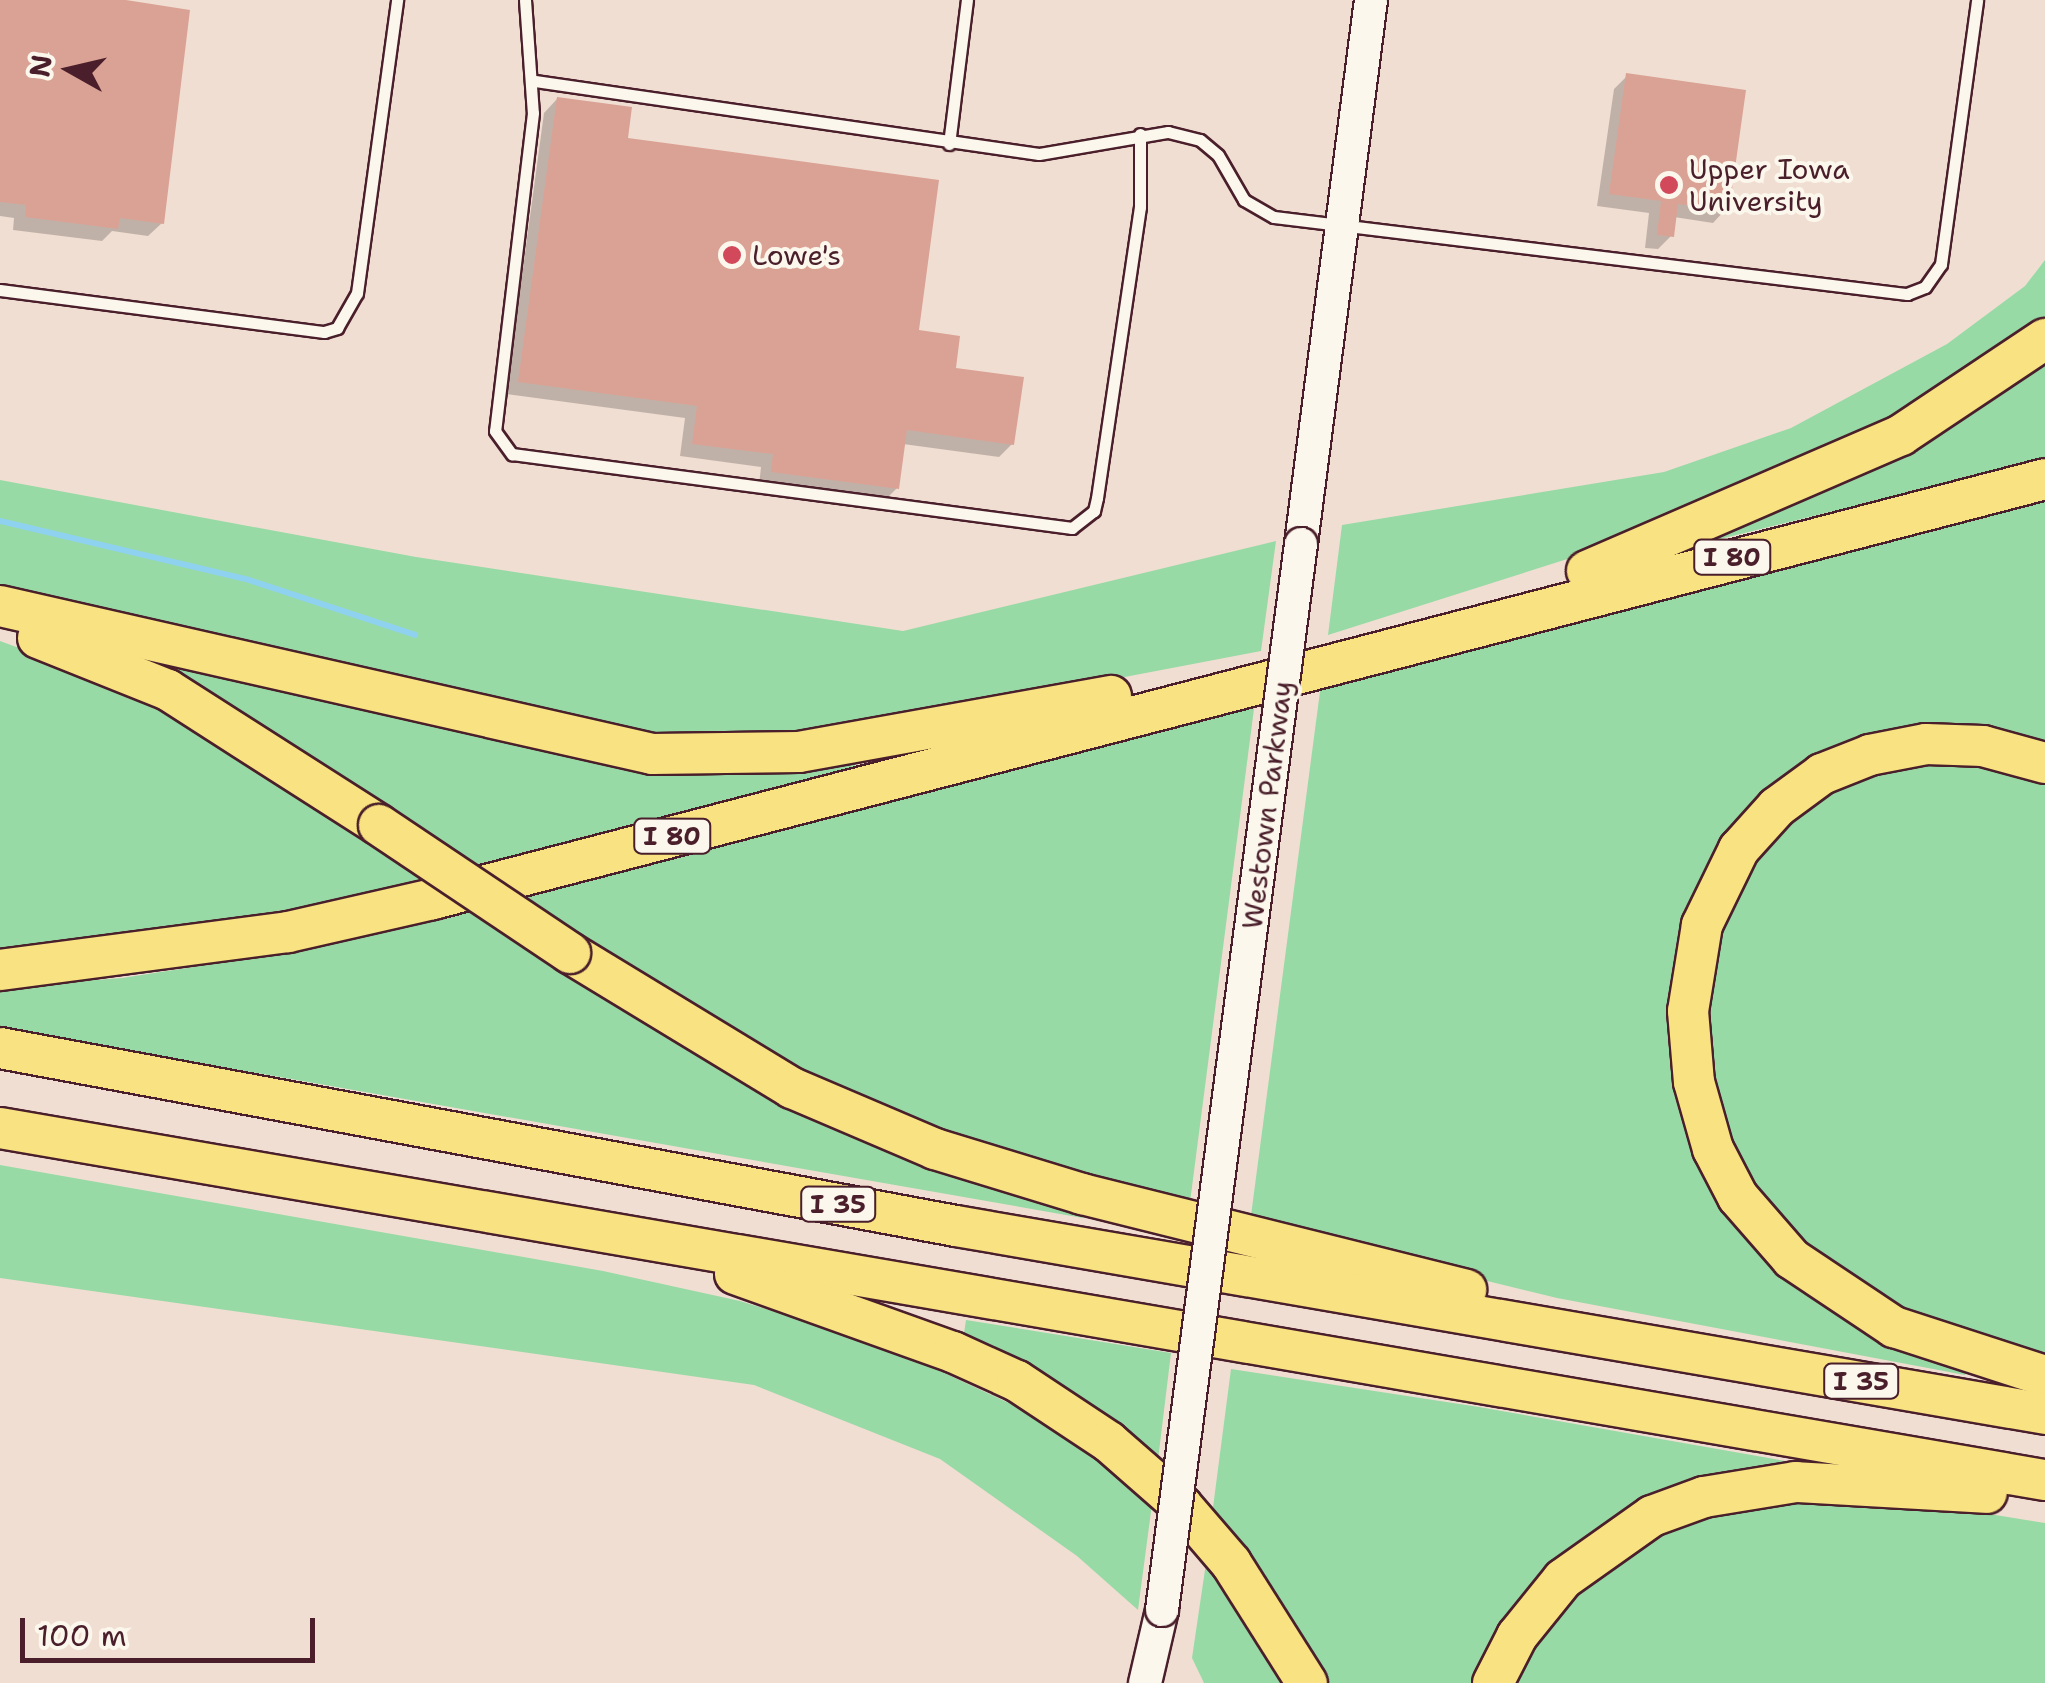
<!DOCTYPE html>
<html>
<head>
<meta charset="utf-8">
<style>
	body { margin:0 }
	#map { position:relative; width:2045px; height:1683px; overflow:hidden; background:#f1ded2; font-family:"Shantell Sans",sans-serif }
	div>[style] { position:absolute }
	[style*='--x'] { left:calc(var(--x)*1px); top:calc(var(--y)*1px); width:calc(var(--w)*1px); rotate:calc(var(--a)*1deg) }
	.green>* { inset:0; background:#98daa5 }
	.shadow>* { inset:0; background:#0003 }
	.stream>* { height:6px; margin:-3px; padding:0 3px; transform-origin:3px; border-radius:3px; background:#8ed2ef }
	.building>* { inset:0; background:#daa295 }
	.roads { filter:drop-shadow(2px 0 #4a1f2b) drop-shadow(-2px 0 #4a1f2b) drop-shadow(0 2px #4a1f2b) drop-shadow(0 -2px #4a1f2b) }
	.lane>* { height:11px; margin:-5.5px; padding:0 5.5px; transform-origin:5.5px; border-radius:5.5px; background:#fbf7ec }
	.secondary>* { height:32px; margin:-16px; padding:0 16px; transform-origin:16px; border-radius:16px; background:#fbf7ec }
	.highway>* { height:40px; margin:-20px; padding:0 20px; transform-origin:20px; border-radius:20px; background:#f8e281 }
	.bridges { filter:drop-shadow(2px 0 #4a1f2b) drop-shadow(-2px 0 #4a1f2b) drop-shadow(0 2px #4a1f2b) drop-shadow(0 -2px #4a1f2b) }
	.secondary-bridge>* { height:32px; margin:-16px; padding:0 16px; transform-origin:16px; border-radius:16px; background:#fbf7ec }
	.highway-bridge>* { height:40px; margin:-20px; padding:0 20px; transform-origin:20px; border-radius:20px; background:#f8e281 }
	.dots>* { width:28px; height:28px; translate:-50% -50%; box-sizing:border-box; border:5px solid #fbf7ec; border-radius:50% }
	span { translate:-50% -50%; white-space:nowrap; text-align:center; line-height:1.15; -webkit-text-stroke:8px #fbf7ec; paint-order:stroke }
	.shield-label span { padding:2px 8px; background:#fbf7ec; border:2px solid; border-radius:8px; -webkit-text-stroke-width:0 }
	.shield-label { font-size:25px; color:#4a1f2b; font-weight:700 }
	.poi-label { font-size:28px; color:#4a1f2b }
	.left { translate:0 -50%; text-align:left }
	.street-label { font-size:28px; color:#4a1f2b }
	.north { position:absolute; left:20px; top:20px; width:100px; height:100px; -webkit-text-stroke:8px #fbf7ec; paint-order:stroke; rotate:278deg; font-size:28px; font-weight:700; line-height:40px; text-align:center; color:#4a1f2b }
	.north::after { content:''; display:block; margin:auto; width:35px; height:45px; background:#4a1f2b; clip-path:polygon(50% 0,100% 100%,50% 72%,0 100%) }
	.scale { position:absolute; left:20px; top:1618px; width:295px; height:45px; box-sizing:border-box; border:5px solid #4a1f2b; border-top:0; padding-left:12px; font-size:30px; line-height:35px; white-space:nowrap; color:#4a1f2b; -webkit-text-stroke:8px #fbf7ec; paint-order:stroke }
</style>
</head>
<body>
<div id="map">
	<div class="green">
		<i style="clip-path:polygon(2045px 260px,2045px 323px,1944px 394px,1665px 528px,1328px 635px,1342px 525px,1664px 472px,1791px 428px,1947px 344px,2025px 286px)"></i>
		<i style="clip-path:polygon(2045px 360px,2045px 459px,1712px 541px,1711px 536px)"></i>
		<i style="clip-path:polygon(0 480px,416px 557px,903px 631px,1276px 541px,1261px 651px,815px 736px,694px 743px,0 593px)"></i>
		<i style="clip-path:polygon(2045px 498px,2045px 753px,1857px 749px,1691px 925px,1733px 1210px,1970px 1364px,1965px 1375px,1557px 1298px,1250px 1223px,1321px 684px)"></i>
		<i style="clip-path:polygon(0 641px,160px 700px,437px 878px,236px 921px,0 948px)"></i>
		<i style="clip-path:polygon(127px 652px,483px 735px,853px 758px,855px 767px,469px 868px)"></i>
		<i style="clip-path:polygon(1255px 701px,1189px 1210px,878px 1118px,515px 900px)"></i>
		<i style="clip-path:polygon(1914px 761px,2016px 768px,2045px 779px,2045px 1365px,1842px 1285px,1742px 1178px,1705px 1068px,1708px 960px,1753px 853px,1827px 789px)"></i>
		<i style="clip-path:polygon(477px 905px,555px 957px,1087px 1202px,1083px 1218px,0 1028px,0 987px,122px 978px,270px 955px)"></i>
		<i style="clip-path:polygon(0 1165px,603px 1271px,740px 1301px,886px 1346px,1013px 1405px,1073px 1442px,1152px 1504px,1138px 1610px,1077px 1556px,940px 1459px,754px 1385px,0 1278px)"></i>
		<i style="clip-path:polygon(966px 1320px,1171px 1353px,1158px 1460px,1022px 1364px,964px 1333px)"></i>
		<i style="clip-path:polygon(1231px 1369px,1479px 1407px,1848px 1472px,1672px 1497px,1482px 1683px,1328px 1683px,1275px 1594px,1212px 1515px)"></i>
		<i style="clip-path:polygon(1751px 1501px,1915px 1502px,2045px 1523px,2045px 1683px,1509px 1683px,1551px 1615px,1633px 1542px)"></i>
		<i style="clip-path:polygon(1206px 1563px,1229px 1592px,1285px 1683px,1204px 1683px,1192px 1658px)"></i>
	</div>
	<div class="shadow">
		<i style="clip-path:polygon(0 0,109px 0,162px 223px,148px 236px,112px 231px,102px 241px,13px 230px,14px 218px,0 216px)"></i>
		<i style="clip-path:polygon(1627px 76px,1726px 209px,1713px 223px,1674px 217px,1671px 236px,1658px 249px,1645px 248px,1649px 213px,1597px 206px,1614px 89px)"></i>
		<i style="clip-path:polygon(557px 99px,916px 332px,1012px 444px,999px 457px,903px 444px,897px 488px,884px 501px,759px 485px,761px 467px,680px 456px,685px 418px,506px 394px,544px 113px)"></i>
	</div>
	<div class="stream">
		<i style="--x:0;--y:521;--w:256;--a:13.3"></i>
		<i style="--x:249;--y:580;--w:175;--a:18.3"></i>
	</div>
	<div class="building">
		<i style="clip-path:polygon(0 0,126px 0,190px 10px,164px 224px,120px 218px,118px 229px,25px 217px,26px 205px,0 202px)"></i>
		<i style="clip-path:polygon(1626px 73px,1746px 90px,1729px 211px,1678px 204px,1674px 237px,1657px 235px,1661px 201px,1609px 194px)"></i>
		<i style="clip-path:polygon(557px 97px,632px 107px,628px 138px,939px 180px,919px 330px,960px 336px,956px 368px,1024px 377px,1014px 445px,907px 430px,899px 489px,771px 472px,773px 454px,692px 444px,697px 406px,518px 382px)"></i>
	</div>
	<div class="roads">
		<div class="lane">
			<i style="--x:525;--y:0;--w:113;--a:86"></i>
			<i style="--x:533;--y:113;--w:320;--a:96.8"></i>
			<i style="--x:495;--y:431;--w:29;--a:54"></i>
			<i style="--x:512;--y:454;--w:565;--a:7.53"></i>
			<i style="--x:1072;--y:528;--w:28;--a:-38"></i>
			<i style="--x:1094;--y:511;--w:13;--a:-77"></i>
			<i style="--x:1097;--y:498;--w:294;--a:-81.6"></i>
			<i style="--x:1140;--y:207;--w:73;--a:-90"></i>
			<i style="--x:535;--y:81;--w:509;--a:8.24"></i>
			<i style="--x:1039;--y:154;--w:131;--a:-9.7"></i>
			<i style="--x:1168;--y:132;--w:33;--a:14"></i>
			<i style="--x:1200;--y:140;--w:23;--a:40"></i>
			<i style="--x:1218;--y:155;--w:52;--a:60"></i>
			<i style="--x:1244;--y:200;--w:34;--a:30"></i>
			<i style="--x:1274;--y:217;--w:638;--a:6.94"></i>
			<i style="--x:1907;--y:294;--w:19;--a:-21"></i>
			<i style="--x:1925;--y:287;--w:28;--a:-55"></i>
			<i style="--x:1941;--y:264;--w:266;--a:-82.2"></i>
			<i style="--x:949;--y:144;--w:145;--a:-82.9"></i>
			<i style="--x:0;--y:290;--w:327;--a:7.4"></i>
			<i style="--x:324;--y:332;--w:14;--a:-17"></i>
			<i style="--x:337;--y:328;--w:40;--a:-60.3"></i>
			<i style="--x:357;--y:293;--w:296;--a:-82.2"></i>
		</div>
		<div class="secondary">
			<i style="--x:1301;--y:544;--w:548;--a:-82.67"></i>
			<i style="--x:1145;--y:1683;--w:75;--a:-76.9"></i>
		</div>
		<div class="highway">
			<i style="--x:1587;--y:571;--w:342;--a:-23.4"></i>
			<i style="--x:1901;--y:435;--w:173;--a:-33.7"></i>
			<i style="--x:0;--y:606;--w:669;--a:12.79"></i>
			<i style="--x:652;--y:754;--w:147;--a:-0.8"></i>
			<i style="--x:799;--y:752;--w:317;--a:-10.2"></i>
			<i style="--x:38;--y:638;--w:140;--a:21.8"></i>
			<i style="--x:168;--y:690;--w:250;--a:32.6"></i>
			<i style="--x:2045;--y:763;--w:64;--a:-164.7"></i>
			<i style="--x:1983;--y:746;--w:57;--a:-178"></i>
			<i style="--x:1926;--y:744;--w:57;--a:168.9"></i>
			<i style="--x:1870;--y:755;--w:52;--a:158.4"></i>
			<i style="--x:1822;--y:774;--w:56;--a:143.7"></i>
			<i style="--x:1777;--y:807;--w:57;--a:132.1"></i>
			<i style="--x:1739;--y:849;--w:85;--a:116"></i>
			<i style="--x:1702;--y:925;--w:87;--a:99.2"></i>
			<i style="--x:1688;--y:1011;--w:71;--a:85.2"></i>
			<i style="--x:1694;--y:1082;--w:70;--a:74.2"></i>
			<i style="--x:1713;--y:1149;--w:54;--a:62.5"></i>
			<i style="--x:1738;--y:1197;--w:82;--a:48.9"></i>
			<i style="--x:1792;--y:1259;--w:123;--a:33.7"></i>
			<i style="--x:1894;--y:1327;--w:159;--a:18"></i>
			<i style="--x:570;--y:953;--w:260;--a:31.3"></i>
			<i style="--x:792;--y:1088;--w:155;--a:23.1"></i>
			<i style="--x:935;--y:1149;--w:154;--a:17"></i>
			<i style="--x:1082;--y:1194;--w:396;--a:14"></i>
			<i style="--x:0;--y:970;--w:290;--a:-7.5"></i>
			<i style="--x:288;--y:932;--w:149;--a:-12.8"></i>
			<i style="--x:433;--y:899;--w:1666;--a:-14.6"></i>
			<i style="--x:0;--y:1048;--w:972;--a:10.55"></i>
			<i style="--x:956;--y:1226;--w:1105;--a:9.79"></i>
			<i style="--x:0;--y:1128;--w:2075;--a:9.77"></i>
			<i style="--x:735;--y:1274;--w:232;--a:19.7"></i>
			<i style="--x:953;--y:1352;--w:70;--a:24.4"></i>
			<i style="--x:1017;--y:1381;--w:110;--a:33.5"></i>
			<i style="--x:1109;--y:1442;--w:97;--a:41.2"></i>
			<i style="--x:1182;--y:1506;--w:75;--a:49.3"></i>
			<i style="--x:1231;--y:1563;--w:142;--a:57.7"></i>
			<i style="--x:1493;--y:1683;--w:53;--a:-62.9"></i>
			<i style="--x:1517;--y:1636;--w:73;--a:-51.1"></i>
			<i style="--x:1563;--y:1579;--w:109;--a:-35.3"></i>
			<i style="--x:1652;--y:1516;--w:55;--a:-20.1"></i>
			<i style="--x:1704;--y:1497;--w:93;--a:-9.3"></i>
			<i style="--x:1796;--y:1482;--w:191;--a:3.3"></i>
		</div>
	</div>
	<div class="bridges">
		<div class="secondary-bridge">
			<i style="--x:1162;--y:1610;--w:1075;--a:-82.57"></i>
		</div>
		<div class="highway-bridge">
			<i style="--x:379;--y:825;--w:230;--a:33.8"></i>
		</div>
	</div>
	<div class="dots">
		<i style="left:1669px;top:185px;background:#d1495b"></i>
		<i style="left:732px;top:255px;background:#d1495b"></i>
	</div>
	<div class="shield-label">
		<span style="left:1732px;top:557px">I 80</span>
		<span style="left:672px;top:836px">I 80</span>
		<span style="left:838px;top:1204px">I 35</span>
		<span style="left:1861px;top:1381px">I 35</span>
	</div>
	<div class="poi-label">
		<span class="left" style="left:1689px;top:185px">Upper Iowa<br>University</span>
		<span class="left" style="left:752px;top:255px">Lowe's</span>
	</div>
	<div class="street-label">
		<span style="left:1267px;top:805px;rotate:-83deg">Westown Parkway</span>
	</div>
	<div class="north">N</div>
	<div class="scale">100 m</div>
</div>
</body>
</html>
